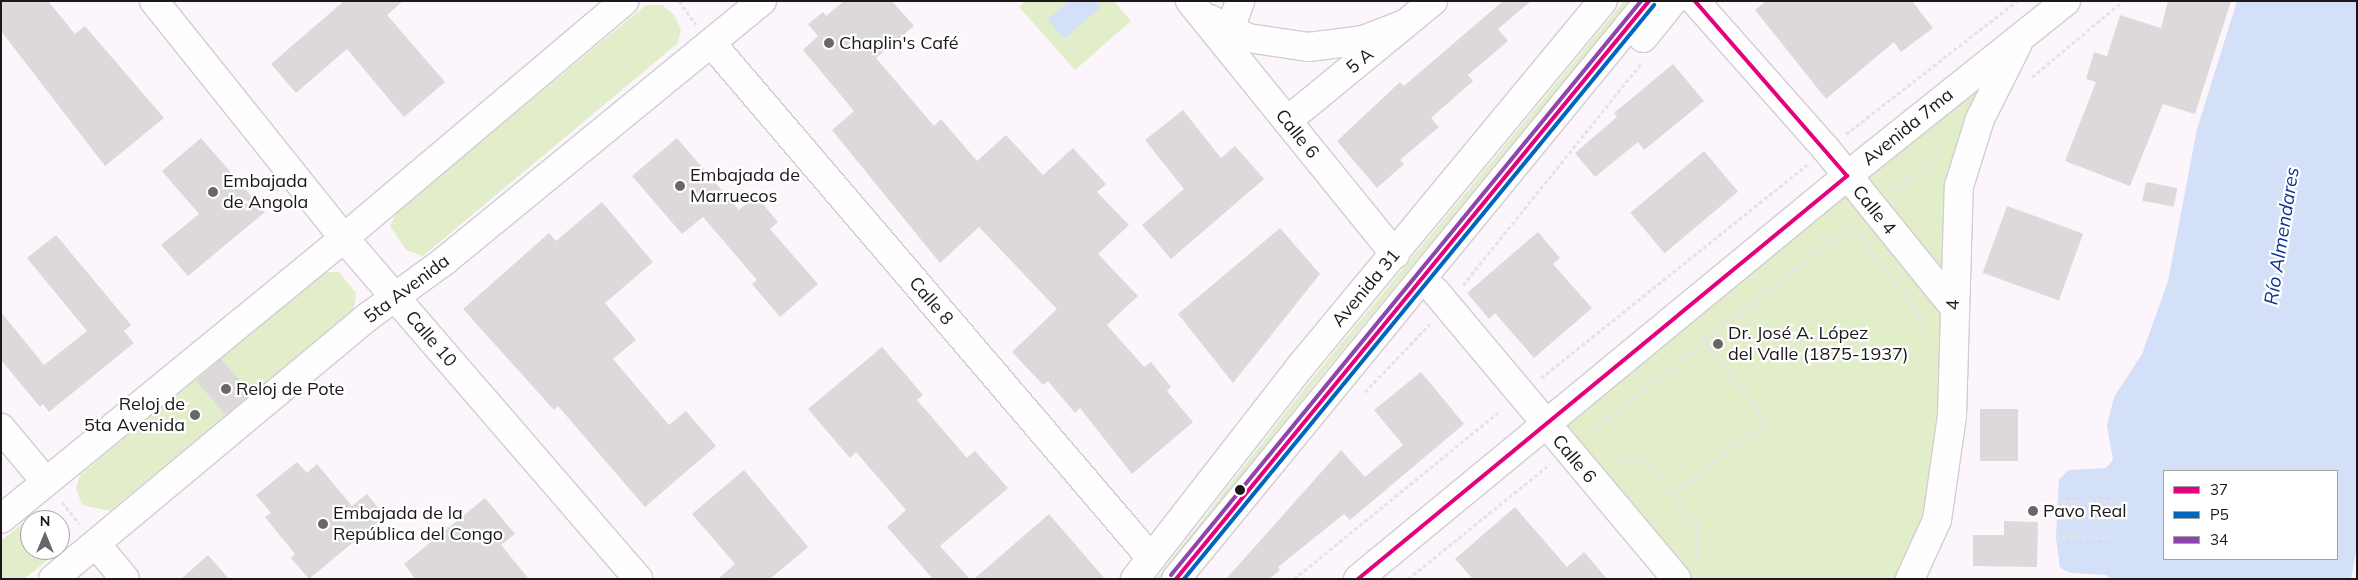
<!DOCTYPE html>
<html>
<head>
<meta charset="utf-8">
<style>
	body { margin:0 }
	#map { position:relative; width:2358px; height:580px; overflow:hidden; background:#fcf6fc; font-family:Mulish,sans-serif }
	div>[style] { position:absolute }
	[style*='--x'] { left:calc(var(--x)*1px); top:calc(var(--y)*1px); width:calc(var(--w)*1px); rotate:calc(var(--a)*1deg) }
	.green>* { inset:0; background:#e2eec9 }
	.water>* { inset:0; background:#d4dff8 }
	.building>* { inset:0; background:#ddd8d9; transform-origin:0 0 }
	.path>* { height:3px; margin-top:-1.5px; transform-origin:0; background:repeating-linear-gradient(90deg,#e6e3e6 0 4px,transparent 0 6.5px) }
	.roads { filter:drop-shadow(1px 0 #d2cdd2) drop-shadow(-1px 0 #d2cdd2) drop-shadow(0 1px #d2cdd2) drop-shadow(0 -1px #d2cdd2) }
	.minor>* { height:28px; margin:-14px; padding:0 14px; transform-origin:14px; border-radius:14px; background:#fffeff }
	.major>* { height:28px; margin:-14px; padding:0 14px; transform-origin:14px; border-radius:14px; background:#fffeff }
	.highway>* { height:28px; margin:-14px; padding:0 14px; transform-origin:14px; border-radius:14px; background:#fffeff }
	.bus-1>* { height:4px; margin:-2px; padding:0 2px; transform-origin:2px; border-radius:2px; background:#e5007d }
	.bus-2>* { height:4px; margin:-2px; padding:0 2px; transform-origin:2px; border-radius:2px; background:#0065bd }
	.bus-3>* { height:4px; margin:-2px; padding:0 2px; transform-origin:2px; border-radius:2px; background:#8e44ad }
	.dots>* { width:14px; height:14px; translate:-50% -50%; box-sizing:border-box; border:2px solid #fff; border-radius:50% }
	span { translate:-50% -50%; white-space:nowrap; text-align:center; line-height:1.15; -webkit-text-stroke:4.5px #fff; paint-order:stroke }
	.poi-label { font-size:18px; color:#1b171a }
	.left { translate:0 -50%; text-align:left }
	.right { translate:-100% -50%; text-align:right }
	.street-label { font-size:18px; color:#1b171a }
	.water-label { font-size:19px; color:#0b348f; font-style:italic }
	.frame { position:absolute; inset:0; border:2px solid #1b171a; pointer-events:none }
	.legend { position:absolute; left:2163px; top:470px; width:175px; height:90px; box-sizing:border-box; background:#fff; border:1px solid #a4a2a3; margin:0; padding:6px 9px; list-style:none; font-size:15px; color:#1b171a }
	.legend li { display:flex; align-items:center; gap:10px; height:25px }
	.legend b { width:25px; border:1px solid #a4a2a3 }
	.north { position:absolute; left:20px; top:510px; width:50px; height:50px; box-sizing:border-box; background:#fff; border:1px solid #a4a2a3; border-radius:50%; rotate:0deg; font-size:14px; font-weight:700; line-height:20px; text-align:center; color:#1b171a }
	.north::after { content:''; display:block; margin:auto; width:18px; height:22px; background:#6a6569; clip-path:polygon(50% 0,100% 100%,50% 72%,0 100%) }
</style>
</head>
<body>
<div id="map">
	<div class="green">
		<i style="clip-path:polygon(1026px 1px,1114px 1px,1131px 21px,1075px 70px,1019px 7px)"></i>
		<i style="clip-path:polygon(1624px 1px,1630px 1px,1313px 386px,1159px 579px,1156px 579px,1312px 379px)"></i>
		<i style="clip-path:polygon(646px 5px,662px 5px,674px 15px,681px 29px,678px 43px,423px 256px,406px 250px,390px 226px,397px 211px)"></i>
		<i style="clip-path:polygon(2021px 37px,1959px 186px,1952px 416px,1910px 579px,1677px 579px,1545px 424px)"></i>
		<i style="clip-path:polygon(324px 272px,339px 272px,356px 293px,354px 309px,110px 511px,82px 505px,76px 488px,80px 475px)"></i>
		<i style="clip-path:polygon(35px 513px,54px 520px,30px 520px,30px 550px,60px 550px,24px 579px,1px 579px,1px 541px)"></i>
	</div>
	<div class="water">
		<i style="clip-path:polygon(1069px 1px,1096px 1px,1101px 7px,1064px 39px,1048px 19px)"></i>
		<i style="clip-path:polygon(evenodd,2237px 1px,2357px 1px,2357px 547px,2351px 579px,2111px 579px,2106px 575px,2071px 573px,2060px 568px,2056px 537px,2059px 479px,2069px 470px,2106px 468px,2113px 460px,2107px 426px,2114px 397px,2142px 354px,2168px 281px,2197px 129px,2237px 1px,2164px 471px,2337px 471px,2337px 559px,2164px 559px,2164px 471px)"></i>
	</div>
	<div class="building">
		<i style="clip-path:polygon(1px 1px,48px 1px,75px 34px,85px 26px,164px 118px,105px 166px,1px 31px)"></i>
		<i style="clip-path:polygon(344px 1px,403px 1px,387px 15px,445px 82px,404px 117px,347px 49px,296px 93px,271px 64px)"></i>
		<i style="clip-path:polygon(844px 1px,892px 1px,914px 26px,876px 58px,934px 126px,941px 119px,977px 161px,1006px 135px,1043px 175px,1073px 148px,1106px 184px,1097px 192px,1129px 225px,1098px 254px,1138px 296px,1107px 325px,1144px 367px,1151px 362px,1171px 387px,1167px 391px,1193px 422px,1132px 474px,1080px 408px,1075px 413px,1048px 381px,1043px 385px,1012px 352px,1057px 309px,979px 227px,940px 263px,832px 130px,854px 111px,803px 50px,818px 36px,808px 24px,823px 12px,826px 16px)"></i>
		<i style="clip-path:polygon(1503px 1px,1531px 1px,1498px 29px,1508px 41px,1468px 75px,1473px 81px,1431px 118px,1439px 127px,1400px 160px,1404px 164px,1377px 188px,1337px 141px,1400px 82px,1404px 86px)"></i>
		<i style="clip-path:polygon(1766px 1px,1912px 1px,1933px 28px,1901px 52px,1894px 42px,1826px 99px,1755px 10px)"></i>
		<i style="clip-path:polygon(2168px 1px,2231px 1px,2195px 114px,2163px 104px,2130px 186px,2065px 161px,2096px 82px,2086px 79px,2094px 52px,2107px 56px,2120px 15px,2161px 28px)"></i>
		<i style="clip-path:polygon(1673px 64px,1704px 101px,1644px 150px,1638px 142px,1595px 177px,1575px 153px,1617px 117px,1614px 113px)"></i>
		<i style="clip-path:polygon(1183px 110px,1221px 158px,1235px 146px,1264px 179px,1171px 259px,1142px 225px,1184px 189px,1145px 140px)"></i>
		<i style="clip-path:polygon(201px 138px,265px 212px,188px 276px,161px 245px,199px 214px,162px 171px)"></i>
		<i style="clip-path:polygon(677px 138px,739px 210px,756px 196px,778px 222px,770px 229px,818px 284px,780px 317px,752px 284px,757px 280px,703px 217px,682px 234px,632px 176px)"></i>
		<i style="left:1704px;top:151px;width:53px;height:96px;rotate:50deg"></i>
		<i style="left:2146px;top:182px;width:32px;height:19px;rotate:11deg"></i>
		<i style="clip-path:polygon(602px 202px,653px 262px,605px 303px,636px 340px,613px 359px,669px 425px,686px 411px,716px 446px,645px 507px,558px 406px,554px 410px,463px 309px,549px 233px,556px 241px)"></i>
		<i style="left:2007px;top:206px;width:81px;height:71px;rotate:20deg"></i>
		<i style="clip-path:polygon(1280px 228px,1320px 274px,1233px 383px,1178px 314px)"></i>
		<i style="clip-path:polygon(1538px 232px,1560px 258px,1553px 264px,1592px 308px,1534px 358px,1495px 313px,1489px 319px,1467px 293px)"></i>
		<i style="clip-path:polygon(56px 235px,131px 325px,124px 331px,134px 343px,49px 412px,43px 404px,40px 407px,1px 360px,1px 312px,44px 365px,87px 331px,27px 258px)"></i>
		<i style="clip-path:polygon(882px 347px,923px 395px,917px 400px,967px 458px,975px 451px,1008px 488px,940px 546px,970px 579px,933px 579px,887px 527px,906px 510px,856px 452px,850px 458px,808px 409px)"></i>
		<i style="left:221px;top:359px;width:46px;height:33px;rotate:49deg"></i>
		<i style="clip-path:polygon(1421px 372px,1464px 424px,1350px 520px,1344px 514px,1278px 567px,1280px 570px,1269px 579px,1226px 579px,1341px 450px,1365px 477px,1403px 445px,1374px 410px)"></i>
		<i style="left:1980px;top:409px;width:38px;height:52px"></i>
		<i style="clip-path:polygon(297px 462px,307px 473px,317px 464px,352px 506px,367px 494px,385px 516px,309px 579px,291px 558px,295px 554px,265px 517px,271px 513px,256px 495px)"></i>
		<i style="clip-path:polygon(744px 470px,808px 547px,770px 579px,718px 579px,735px 564px,692px 514px)"></i>
		<i style="clip-path:polygon(485px 498px,515px 534px,501px 545px,529px 579px,415px 579px,404px 564px)"></i>
		<i style="clip-path:polygon(1515px 507px,1567px 567px,1584px 552px,1607px 579px,1473px 579px,1455px 559px)"></i>
		<i style="clip-path:polygon(1049px 514px,1105px 579px,974px 579px)"></i>
		<i style="clip-path:polygon(2004px 521px,2038px 522px,2037px 567px,1973px 566px,1973px 535px,2004px 535px)"></i>
		<i style="clip-path:polygon(208px 555px,229px 579px,181px 579px)"></i>
	</div>
	<div class="path">
		<i style="--x:679;--y:1;--w:29;--a:54"></i>
		<i style="--x:2032;--y:77;--w:119;--a:-39.9"></i>
		<i style="--x:1846;--y:134;--w:217;--a:-37.9"></i>
		<i style="--x:1893;--y:191;--w:63;--a:-39.2"></i>
		<i style="--x:1861;--y:237;--w:96;--a:53.5"></i>
		<i style="--x:1918;--y:314;--w:28;--a:72"></i>
		<i style="--x:1463;--y:285;--w:284;--a:-51.2"></i>
		<i style="--x:1541;--y:378;--w:341;--a:-38.7"></i>
		<i style="--x:1365;--y:392;--w:94;--a:-46.3"></i>
		<i style="--x:1588;--y:434;--w:339;--a:-38.5"></i>
		<i style="--x:1607;--y:456;--w:38;--a:7"></i>
		<i style="--x:1645;--y:461;--w:82;--a:50.5"></i>
		<i style="--x:1697;--y:524;--w:39;--a:89"></i>
		<i style="--x:1672;--y:494;--w:119;--a:-37.2"></i>
		<i style="--x:1767;--y:422;--w:102;--a:-127.4"></i>
		<i style="--x:2057;--y:501;--w:57;--a:0"></i>
		<i style="--x:62;--y:502;--w:28;--a:51"></i>
		<i style="--x:2056;--y:537;--w:58;--a:1"></i>
		<i style="--x:1294;--y:579;--w:267;--a:-39.2"></i>
		<i style="--x:1408;--y:579;--w:183;--a:-39"></i>
	</div>
	<div class="roads">
		<div class="minor">
			<i style="--x:1190;--y:1;--w:326;--a:51"></i>
			<i style="--x:1695;--y:1;--w:198;--a:48.5"></i>
			<i style="--x:1826;--y:149;--w:202;--a:51"></i>
			<i style="--x:1210;--y:19;--w:42;--a:26.6"></i>
			<i style="--x:1248;--y:38;--w:62;--a:8.4"></i>
			<i style="--x:1309;--y:47;--w:54;--a:-7.4"></i>
			<i style="--x:1363;--y:40;--w:45;--a:-20.9"></i>
			<i style="--x:1230;--y:29;--w:30;--a:-70"></i>
			<i style="--x:712;--y:44;--w:676;--a:49.5"></i>
			<i style="--x:1287;--y:121;--w:189;--a:-39.4"></i>
			<i style="--x:1435;--y:291;--w:376;--a:50"></i>
			<i style="--x:1;--y:428;--w:70;--a:50.2"></i>
			<i style="--x:96;--y:544;--w:45;--a:50.4"></i>
			<i style="--x:1358;--y:579;--w:634;--a:-39.49"></i>
			<i style="--x:1847;--y:176;--w:280;--a:-38.6"></i>
			<i style="--x:1910;--y:579;--w:65;--a:-65.4"></i>
			<i style="--x:1937;--y:520;--w:105;--a:-81.8"></i>
			<i style="--x:1952;--y:416;--w:230;--a:-88.3"></i>
			<i style="--x:1959;--y:186;--w:70;--a:-72.6"></i>
			<i style="--x:1980;--y:119;--w:83;--a:-63.4"></i>
		</div>
		<div class="major">
			<i style="--x:154;--y:1;--w:304;--a:51.3"></i>
			<i style="--x:344;--y:238;--w:450;--a:49.2"></i>
			<i style="--x:1643;--y:38;--w:48;--a:-51"></i>
			<i style="--x:1135;--y:579;--w:269;--a:-52.1"></i>
			<i style="--x:1300;--y:367;--w:475;--a:-50.4"></i>
			<i style="--x:1176;--y:579;--w:747;--a:-50.71"></i>
		</div>
		<div class="highway">
			<i style="--x:1;--y:519;--w:443;--a:-39.3"></i>
			<i style="--x:344;--y:238;--w:367;--a:-40.2"></i>
			<i style="--x:53;--y:579;--w:411;--a:-39.8"></i>
			<i style="--x:369;--y:316;--w:92;--a:-36.1"></i>
			<i style="--x:443;--y:262;--w:412;--a:-39.3"></i>
		</div>
	</div>
	<div class="bus-1">
		<i style="--x:1176;--y:579;--w:747;--a:-50.71"></i>
		<i style="--x:1358;--y:579;--w:634;--a:-39.49"></i>
		<i style="--x:1847;--y:176;--w:232;--a:-131"></i>
	</div>
	<div class="bus-2">
		<i style="--x:1184;--y:579;--w:742;--a:-50.69"></i>
	</div>
	<div class="bus-3">
		<i style="--x:1171;--y:575;--w:742;--a:-50.69"></i>
	</div>
	<div class="dots">
		<i style="left:829px;top:43px;background:#6a6569"></i>
		<i style="left:680px;top:186px;background:#6a6569"></i>
		<i style="left:213px;top:192px;background:#6a6569"></i>
		<i style="left:1718px;top:344px;background:#6a6569"></i>
		<i style="left:226px;top:389px;background:#6a6569"></i>
		<i style="left:195px;top:415px;background:#6a6569"></i>
		<i style="left:1240px;top:490px;background:#1b171a"></i>
		<i style="left:2033px;top:511px;background:#6a6569"></i>
		<i style="left:323px;top:524px;background:#6a6569"></i>
	</div>
	<div class="poi-label">
		<span class="left" style="left:839px;top:43px">Chaplin's Café</span>
		<span class="left" style="left:690px;top:186px">Embajada de<br>Marruecos</span>
		<span class="left" style="left:223px;top:192px">Embajada<br>de Angola</span>
		<span class="left" style="left:1728px;top:344px">Dr. José A. López<br>del Valle (1875-1937)</span>
		<span class="left" style="left:236px;top:389px">Reloj de Pote</span>
		<span class="right" style="left:185px;top:415px">Reloj de<br>5ta Avenida</span>
		<span class="left" style="left:2043px;top:511px">Pavo Real</span>
		<span class="left" style="left:333px;top:524px">Embajada de la<br>República del Congo</span>
	</div>
	<div class="street-label">
		<span style="left:1360px;top:61px;rotate:-39deg">5 A</span>
		<span style="left:1908px;top:127px;rotate:-39deg">Avenida 7ma</span>
		<span style="left:1297px;top:134px;rotate:51deg">Calle 6</span>
		<span style="left:1874px;top:210px;rotate:51deg">Calle 4</span>
		<span style="left:1366px;top:288px;rotate:-50deg">Avenida 31</span>
		<span style="left:407px;top:289px;rotate:-37deg">5ta Avenida</span>
		<span style="left:931px;top:301px;rotate:49deg">Calle 8</span>
		<span style="left:1953px;top:305px;rotate:-88deg">4</span>
		<span style="left:431px;top:339px;rotate:49deg">Calle 10</span>
		<span style="left:1574px;top:459px;rotate:50deg">Calle 6</span>
	</div>
	<div class="water-label">
		<span style="left:2282px;top:236px;rotate:-81deg">Río Almendares</span>
	</div>
	<div class="frame"></div>
	<ul class="legend">
	<li><b style="height:6px;background:#e5007d"></b>37</li>
	<li><b style="height:6px;background:#0065bd"></b>P5</li>
	<li><b style="height:6px;background:#8e44ad"></b>34</li>
	</ul>
	<div class="north">N</div>
</div>
</body>
</html>
